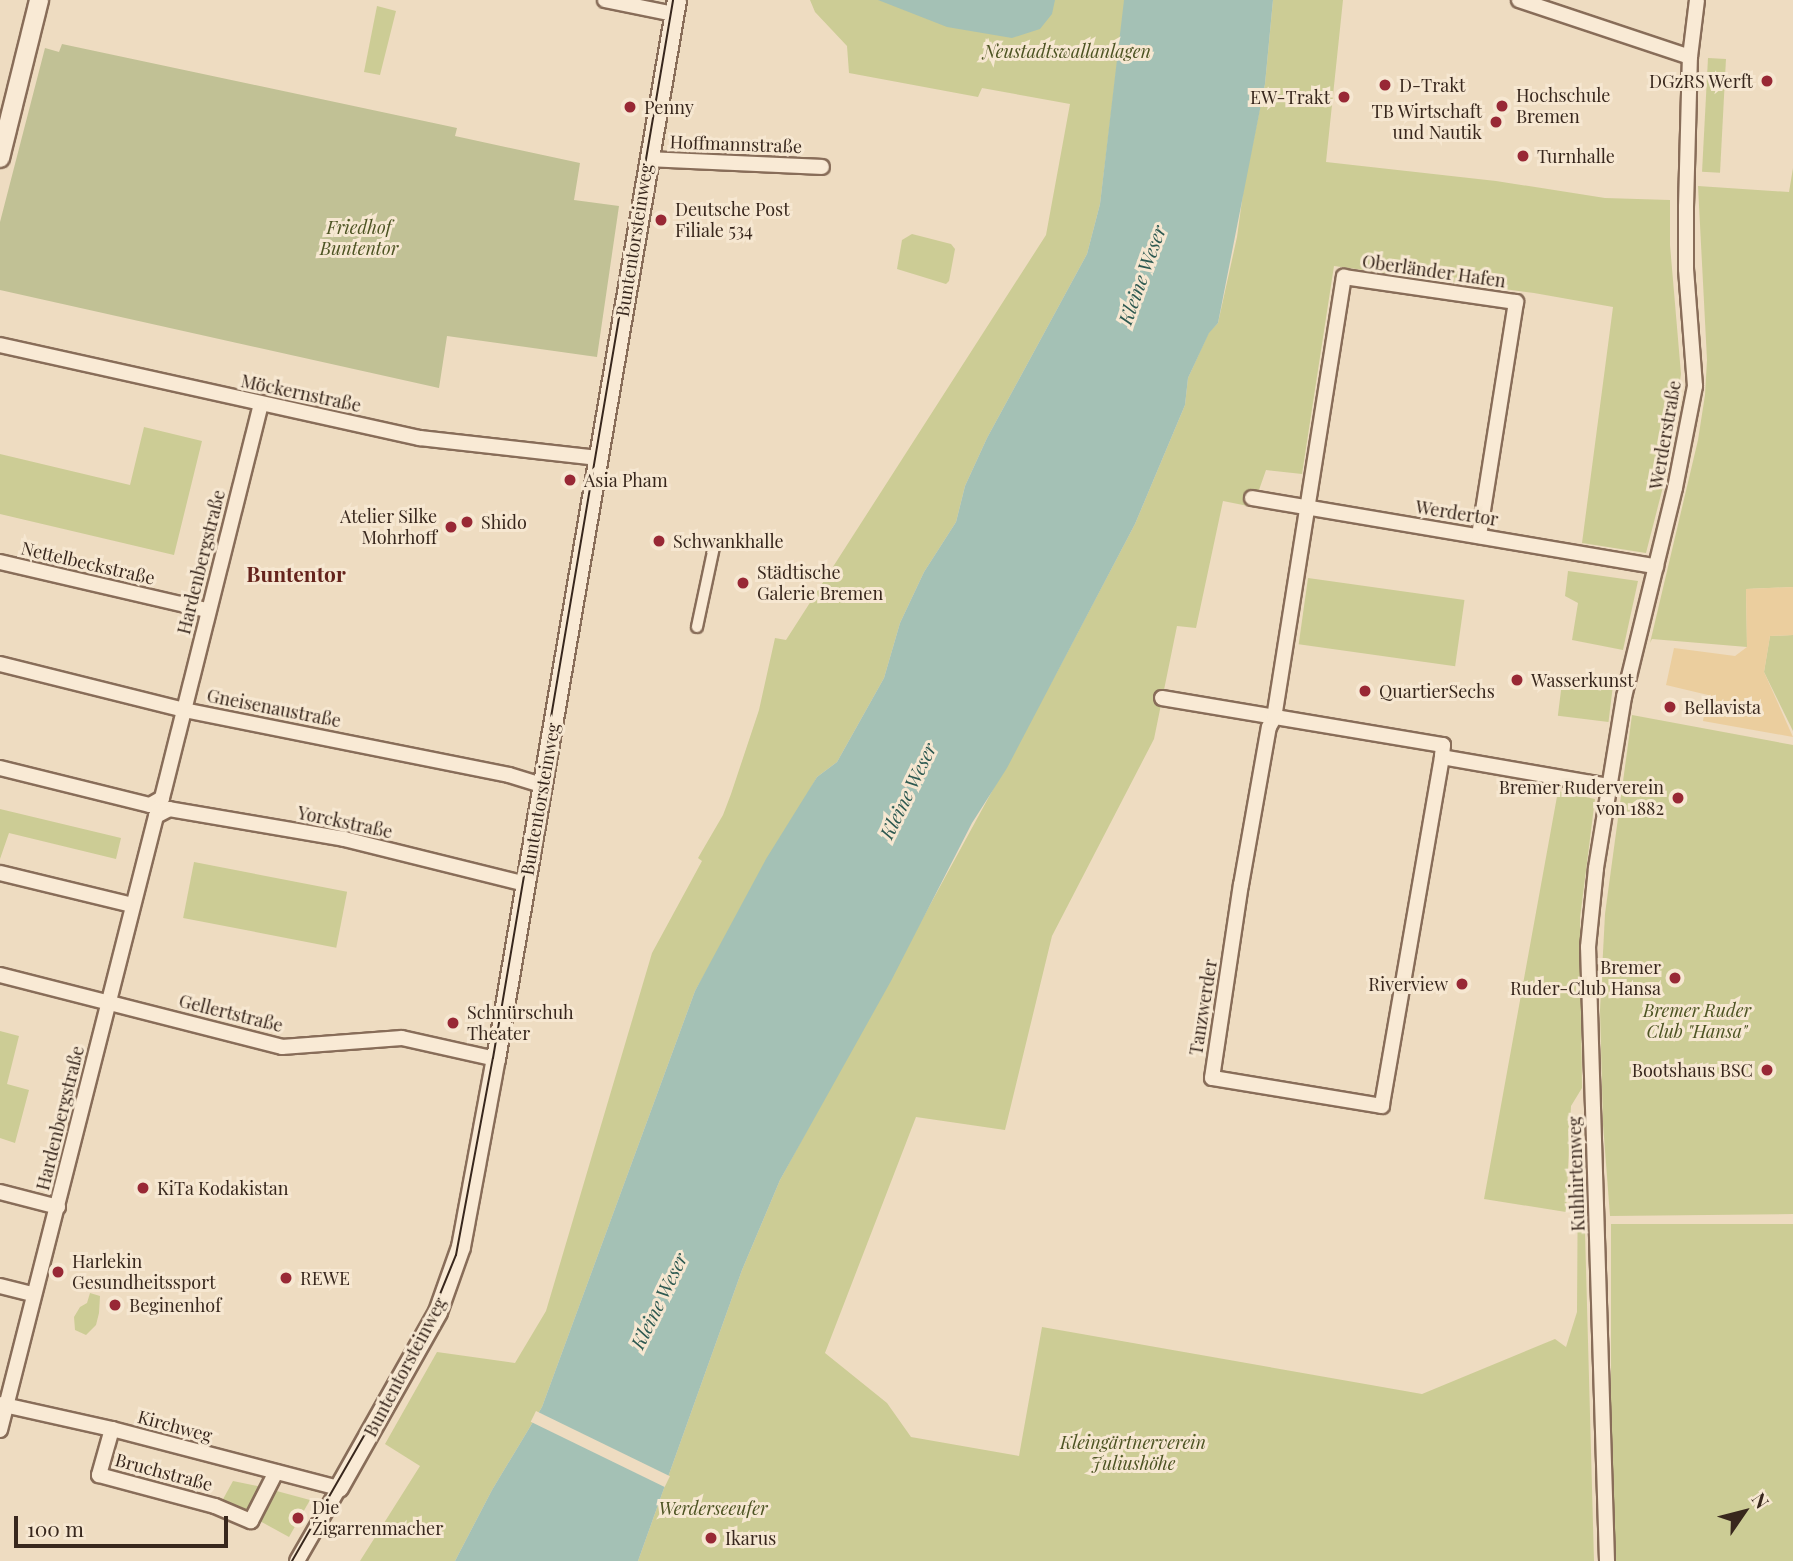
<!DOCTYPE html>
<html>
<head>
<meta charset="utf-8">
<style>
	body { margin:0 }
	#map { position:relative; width:1793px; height:1561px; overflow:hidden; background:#eedcc1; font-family:"Playfair Display",serif }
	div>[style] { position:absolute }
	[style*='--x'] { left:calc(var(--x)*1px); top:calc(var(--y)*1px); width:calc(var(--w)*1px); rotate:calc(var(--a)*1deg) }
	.green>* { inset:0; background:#cccc95; transform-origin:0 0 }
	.sand>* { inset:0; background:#ebce9e }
	.cemetery>* { inset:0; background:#c1c195 }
	.water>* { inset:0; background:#a4c1b5 }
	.pier>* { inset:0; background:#eedcc1; transform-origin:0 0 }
	.roads { filter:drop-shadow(2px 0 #886d59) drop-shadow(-2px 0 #886d59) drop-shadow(0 2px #886d59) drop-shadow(0 -2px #886d59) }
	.pedestrian>* { height:10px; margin:-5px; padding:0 5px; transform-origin:5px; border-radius:5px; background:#f9ead5 }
	.minor>* { height:14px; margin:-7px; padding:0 7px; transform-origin:7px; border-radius:7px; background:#f9ead5 }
	.tertiary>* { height:18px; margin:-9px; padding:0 9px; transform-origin:9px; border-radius:9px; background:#f9ead5 }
	.tram>* { height:2px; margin:-1px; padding:0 1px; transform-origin:1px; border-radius:1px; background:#38271d }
	.dots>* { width:19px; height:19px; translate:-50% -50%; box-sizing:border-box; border:4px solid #f6e7d1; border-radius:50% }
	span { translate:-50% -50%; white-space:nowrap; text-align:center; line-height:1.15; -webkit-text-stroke:6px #f6e7d1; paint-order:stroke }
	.park-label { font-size:18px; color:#4d5423; font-style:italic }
	.poi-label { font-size:18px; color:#38271d }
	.right { translate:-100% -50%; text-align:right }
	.left { translate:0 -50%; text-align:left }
	.street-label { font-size:18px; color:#38271d }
	.water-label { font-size:19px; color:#2c5850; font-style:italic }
	.quarter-label { font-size:21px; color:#65231c; font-weight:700 }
	.north { position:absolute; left:1709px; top:1477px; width:70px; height:70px; -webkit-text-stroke:5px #f6e7d1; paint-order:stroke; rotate:55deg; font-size:19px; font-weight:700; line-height:28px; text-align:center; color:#38271d }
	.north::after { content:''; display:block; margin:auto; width:24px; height:32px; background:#38271d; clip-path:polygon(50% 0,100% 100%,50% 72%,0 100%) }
	.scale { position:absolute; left:14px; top:1516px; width:214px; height:32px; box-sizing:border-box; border:4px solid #38271d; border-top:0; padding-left:9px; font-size:21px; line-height:24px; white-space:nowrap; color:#38271d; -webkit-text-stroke:5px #f6e7d1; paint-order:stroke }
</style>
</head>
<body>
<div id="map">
	<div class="green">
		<i style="clip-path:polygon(810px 0,1125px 0,1100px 204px,1087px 254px,987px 438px,965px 486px,956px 522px,924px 572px,900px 623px,884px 678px,837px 762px,817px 777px,695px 991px,542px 1407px,492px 1490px,455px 1561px,360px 1561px,420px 1466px,385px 1444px,437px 1352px,515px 1363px,546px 1311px,652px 953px,702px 861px,698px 858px,723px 815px,731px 794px,759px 710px,775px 638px,786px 640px,1046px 235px,1070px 104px,982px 88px,978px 97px,849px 73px,847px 46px,815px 12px)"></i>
		<i style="clip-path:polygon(1273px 0,1343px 0,1326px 162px,1496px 181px,1605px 198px,1670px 200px,1670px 245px,1681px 374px,1665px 479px,1646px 553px,1582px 543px,1613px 307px,1534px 293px,1334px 266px,1302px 474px,1266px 470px,1253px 507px,1223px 501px,1196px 628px,1177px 626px,1154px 739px,1052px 936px,1005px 1130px,916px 1117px,825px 1353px,887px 1403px,911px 1437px,1019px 1456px,1042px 1327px,1422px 1394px,1555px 1339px,1566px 1347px,1577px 1312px,1578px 1158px,1583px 1158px,1594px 1561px,638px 1561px,742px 1270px,780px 1180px,1057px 672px,1135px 524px,1185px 405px,1188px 378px,1209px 332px,1218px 323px,1237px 237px,1244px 186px,1265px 84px)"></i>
		<i style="clip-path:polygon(377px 6px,396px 11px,380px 75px,364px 72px)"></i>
		<i style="left:1708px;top:58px;width:18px;height:114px;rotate:3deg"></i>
		<i style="clip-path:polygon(1793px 168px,1793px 587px,1746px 589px,1747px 647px,1652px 639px,1650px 643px,1698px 440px,1705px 395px,1707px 360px,1698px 186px,1789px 192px)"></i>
		<i style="clip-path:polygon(912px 234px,951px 244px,955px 249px,949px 281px,946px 284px,897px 269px,902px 240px)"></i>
		<i style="clip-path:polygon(144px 427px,202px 441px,174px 555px,0 514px,0 454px,130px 485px)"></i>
		<i style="clip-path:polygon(1568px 571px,1638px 581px,1623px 650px,1572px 640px,1578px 603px,1565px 596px)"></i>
		<i style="left:1308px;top:578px;width:158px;height:67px;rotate:8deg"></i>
		<i style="clip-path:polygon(1793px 635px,1793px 731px,1764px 672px,1770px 636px)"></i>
		<i style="left:1563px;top:674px;width:51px;height:42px;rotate:7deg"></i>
		<i style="clip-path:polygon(1632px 715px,1793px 745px,1793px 1214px,1610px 1216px,1603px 1124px,1600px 1010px,1605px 914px)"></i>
		<i style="clip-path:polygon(1558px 791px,1595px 799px,1580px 918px,1582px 1088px,1571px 1106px,1566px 1212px,1484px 1199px)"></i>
		<i style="clip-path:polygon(0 809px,121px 838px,116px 859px,9px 833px,0 859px)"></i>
		<i style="left:194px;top:862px;width:156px;height:57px;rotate:11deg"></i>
		<i style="clip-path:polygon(0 1031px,19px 1036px,7px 1084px,29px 1090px,15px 1143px,0 1138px)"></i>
		<i style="left:1793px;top:1224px;width:337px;height:182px;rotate:90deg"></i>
		<i style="clip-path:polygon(90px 1293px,100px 1296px,99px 1313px,96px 1325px,86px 1335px,75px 1330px,74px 1317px,80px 1307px,87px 1303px)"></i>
		<i style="clip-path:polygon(233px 1481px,262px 1487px,250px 1514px,222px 1501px)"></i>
		<i style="clip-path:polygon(273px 1490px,310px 1500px,289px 1537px,258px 1520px)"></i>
	</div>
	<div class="sand">
		<i style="clip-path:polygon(1793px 587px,1793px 635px,1770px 636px,1764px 672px,1793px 737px,1703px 721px,1708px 695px,1666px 685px,1674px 648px,1735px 656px,1747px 647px,1746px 589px)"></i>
	</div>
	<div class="cemetery">
		<i style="clip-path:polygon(62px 44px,457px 128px,455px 136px,580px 163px,574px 200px,619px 206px,597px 357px,447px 336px,439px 388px,0 290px,0 222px,45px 48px,59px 52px)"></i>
	</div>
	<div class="water">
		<i style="clip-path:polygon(878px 0,1055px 0,1052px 14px,1040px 29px,1012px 38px,947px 27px)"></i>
		<i style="clip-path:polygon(1124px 0,1273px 0,1265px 84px,1218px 323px,1209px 333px,1188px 378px,1185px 405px,1135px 524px,1007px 768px,972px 823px,891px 981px,780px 1180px,742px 1270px,638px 1561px,455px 1561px,492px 1490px,542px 1407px,695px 991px,766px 859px,817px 777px,837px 762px,884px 678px,900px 623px,924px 572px,956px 522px,965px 486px,987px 438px,1087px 254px,1100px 204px)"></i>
	</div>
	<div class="pier">
		<i style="left:536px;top:1411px;width:149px;height:12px;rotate:26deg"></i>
	</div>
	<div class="roads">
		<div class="pedestrian">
			<i style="--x:697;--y:627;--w:82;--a:-78"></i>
		</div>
		<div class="minor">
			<i style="--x:605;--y:0;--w:70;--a:11.5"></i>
			<i style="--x:1519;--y:0;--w:180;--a:18.4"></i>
			<i style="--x:648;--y:159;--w:174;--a:2.6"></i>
			<i style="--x:0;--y:345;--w:430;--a:12.5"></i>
			<i style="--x:420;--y:438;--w:179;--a:6.4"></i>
			<i style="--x:1252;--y:498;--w:410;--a:9.6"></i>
			<i style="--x:0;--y:562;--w:212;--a:13.1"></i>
			<i style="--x:0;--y:664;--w:190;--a:14"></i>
			<i style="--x:184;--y:710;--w:331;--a:11.3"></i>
			<i style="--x:509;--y:775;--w:34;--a:17"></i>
			<i style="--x:1162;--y:698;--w:285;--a:9.5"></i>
			<i style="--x:1443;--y:745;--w:12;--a:95"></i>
			<i style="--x:1442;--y:757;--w:169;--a:9.9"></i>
			<i style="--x:1442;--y:757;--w:354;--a:99.8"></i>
			<i style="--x:1382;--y:1106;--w:172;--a:-170.6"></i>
			<i style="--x:1212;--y:1078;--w:195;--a:-81.5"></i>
			<i style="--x:1241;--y:885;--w:160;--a:-80"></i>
			<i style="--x:1269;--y:727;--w:10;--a:-61"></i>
			<i style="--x:1274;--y:718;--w:447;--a:-81"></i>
			<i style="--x:1344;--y:277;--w:174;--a:8.3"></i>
			<i style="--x:1516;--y:302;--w:237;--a:99"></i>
			<i style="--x:0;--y:768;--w:154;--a:13.9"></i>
			<i style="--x:150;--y:805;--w:14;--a:-30"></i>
			<i style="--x:162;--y:798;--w:405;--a:-75.9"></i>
			<i style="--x:0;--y:873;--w:136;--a:13.6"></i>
			<i style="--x:0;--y:975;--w:291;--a:14.3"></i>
			<i style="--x:282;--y:1047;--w:120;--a:-4.3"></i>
			<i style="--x:402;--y:1038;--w:96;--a:12.6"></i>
			<i style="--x:0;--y:1192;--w:60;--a:14.5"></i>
			<i style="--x:0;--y:1286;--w:34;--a:14"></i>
			<i style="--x:0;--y:1404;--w:115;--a:12.6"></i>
			<i style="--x:112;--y:1429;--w:235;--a:14.6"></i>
			<i style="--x:339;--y:1488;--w:84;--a:119.9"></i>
			<i style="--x:112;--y:1429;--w:48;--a:105.8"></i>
			<i style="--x:99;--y:1475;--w:120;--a:15"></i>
			<i style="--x:215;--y:1506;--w:39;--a:23"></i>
			<i style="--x:251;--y:1521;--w:55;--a:-63"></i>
			<i style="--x:0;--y:1430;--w:634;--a:-75.74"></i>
			<i style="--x:156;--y:816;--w:15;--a:-28"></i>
			<i style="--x:169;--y:809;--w:178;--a:9.7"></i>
			<i style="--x:344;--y:839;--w:187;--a:13.9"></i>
			<i style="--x:1607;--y:1561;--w:614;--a:-91.77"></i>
			<i style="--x:1588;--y:947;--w:79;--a:-84.2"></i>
			<i style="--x:1596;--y:868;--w:173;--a:-80.7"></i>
			<i style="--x:1624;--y:697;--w:215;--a:-76.3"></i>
			<i style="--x:1675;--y:488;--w:104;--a:-78.9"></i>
			<i style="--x:1695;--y:386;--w:117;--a:-94.4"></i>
			<i style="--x:1686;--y:269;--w:62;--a:-90"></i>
			<i style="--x:1686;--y:207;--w:150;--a:-88.5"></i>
			<i style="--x:1690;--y:57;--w:57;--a:-83"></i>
		</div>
		<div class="tertiary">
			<i style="--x:0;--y:158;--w:163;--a:-76.1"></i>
			<i style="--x:339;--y:1488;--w:202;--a:-60.6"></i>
			<i style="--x:438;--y:1312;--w:69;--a:-70.5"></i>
			<i style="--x:461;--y:1247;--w:191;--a:-79.5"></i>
			<i style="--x:496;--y:1059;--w:1074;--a:-80.3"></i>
		</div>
	</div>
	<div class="tram">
		<i style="--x:292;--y:1561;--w:271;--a:-60.1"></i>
		<i style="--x:427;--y:1326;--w:77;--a:-67.8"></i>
		<i style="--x:456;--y:1255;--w:200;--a:-79.4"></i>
		<i style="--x:493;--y:1058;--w:1073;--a:-80.34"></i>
	</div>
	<div class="dots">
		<i style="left:1767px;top:81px;background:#982835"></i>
		<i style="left:1385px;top:85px;background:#982835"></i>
		<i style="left:1344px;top:97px;background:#982835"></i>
		<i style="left:1502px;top:106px;background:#982835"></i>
		<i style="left:630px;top:107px;background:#982835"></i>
		<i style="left:1496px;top:122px;background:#982835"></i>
		<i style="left:1523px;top:156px;background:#982835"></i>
		<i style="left:661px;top:220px;background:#982835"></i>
		<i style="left:570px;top:480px;background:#982835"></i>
		<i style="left:467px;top:522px;background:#982835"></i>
		<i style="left:451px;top:527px;background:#982835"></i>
		<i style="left:659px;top:541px;background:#982835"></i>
		<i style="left:743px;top:583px;background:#982835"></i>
		<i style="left:1517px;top:680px;background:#982835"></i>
		<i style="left:1365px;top:691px;background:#982835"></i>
		<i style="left:1670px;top:707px;background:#982835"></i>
		<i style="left:1678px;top:798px;background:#982835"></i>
		<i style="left:1675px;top:978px;background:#982835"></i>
		<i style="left:1462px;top:984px;background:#982835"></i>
		<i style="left:453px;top:1023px;background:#982835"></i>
		<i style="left:1767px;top:1070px;background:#982835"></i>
		<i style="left:143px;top:1188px;background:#982835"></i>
		<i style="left:58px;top:1272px;background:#982835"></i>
		<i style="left:286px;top:1278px;background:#982835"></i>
		<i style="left:115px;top:1305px;background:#982835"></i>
		<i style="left:298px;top:1518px;background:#982835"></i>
		<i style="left:711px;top:1538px;background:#982835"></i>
	</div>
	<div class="park-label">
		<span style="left:1067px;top:51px">Neustadtswallanlagen</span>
		<span style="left:359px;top:238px">Friedhof<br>Buntentor</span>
		<span style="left:1697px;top:1021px">Bremer Ruder<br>Club "Hansa"</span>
		<span style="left:1133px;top:1453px">Kleingärtnerverein<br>Juliushöhe</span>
		<span style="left:713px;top:1508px">Werderseeufer</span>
	</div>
	<div class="poi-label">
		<span class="right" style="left:1753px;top:81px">DGzRS Werft</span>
		<span class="left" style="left:1399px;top:85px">D-Trakt</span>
		<span class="left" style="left:1516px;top:106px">Hochschule<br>Bremen</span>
		<span class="right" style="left:1330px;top:97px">EW-Trakt</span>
		<span class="left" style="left:644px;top:107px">Penny</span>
		<span class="right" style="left:1482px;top:122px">TB Wirtschaft<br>und Nautik</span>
		<span class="left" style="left:1537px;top:156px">Turnhalle</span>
		<span class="left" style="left:675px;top:220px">Deutsche Post<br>Filiale 534</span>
		<span class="left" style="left:584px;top:480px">Asia Pham</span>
		<span class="right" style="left:437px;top:527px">Atelier Silke<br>Mohrhoff</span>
		<span class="left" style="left:481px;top:522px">Shido</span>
		<span class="left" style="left:673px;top:541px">Schwankhalle</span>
		<span class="left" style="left:757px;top:583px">Städtische<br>Galerie Bremen</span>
		<span class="left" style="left:1531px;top:680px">Wasserkunst</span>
		<span class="left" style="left:1379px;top:691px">QuartierSechs</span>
		<span class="left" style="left:1684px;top:707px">Bellavista</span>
		<span class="right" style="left:1664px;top:798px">Bremer Ruderverein<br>von 1882</span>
		<span class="right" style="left:1661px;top:978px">Bremer<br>Ruder-Club Hansa</span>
		<span class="right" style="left:1448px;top:984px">Riverview</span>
		<span class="left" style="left:467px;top:1023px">Schnürschuh<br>Theater</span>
		<span class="right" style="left:1753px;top:1070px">Bootshaus BSC</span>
		<span class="left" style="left:157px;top:1188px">KiTa Kodakistan</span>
		<span class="left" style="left:72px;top:1272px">Harlekin<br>Gesundheitssport</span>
		<span class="left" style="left:300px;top:1278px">REWE</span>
		<span class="left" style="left:129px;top:1305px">Beginenhof</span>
		<span class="left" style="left:312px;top:1518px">Die<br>Zigarrenmacher</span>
		<span class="left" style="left:725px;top:1538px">Ikarus</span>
	</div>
	<div class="street-label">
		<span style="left:736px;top:144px;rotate:2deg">Hoffmannstraße</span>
		<span style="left:634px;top:240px;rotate:-81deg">Buntentorsteinweg</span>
		<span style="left:1434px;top:271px;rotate:8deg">Oberländer Hafen</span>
		<span style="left:301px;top:393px;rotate:12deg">Möckernstraße</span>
		<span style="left:1665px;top:435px;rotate:-80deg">Werderstraße</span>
		<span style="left:1457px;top:513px;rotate:9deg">Werdertor</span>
		<span style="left:201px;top:562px;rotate:-76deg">Hardenbergstraße</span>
		<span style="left:88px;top:563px;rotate:13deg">Nettelbeckstraße</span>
		<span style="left:274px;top:708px;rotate:11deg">Gneisenaustraße</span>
		<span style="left:540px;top:799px;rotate:-80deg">Buntentorsteinweg</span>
		<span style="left:345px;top:822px;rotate:12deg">Yorckstraße</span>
		<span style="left:1203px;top:1007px;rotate:-81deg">Tanzwerder</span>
		<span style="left:231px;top:1013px;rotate:14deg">Gellertstraße</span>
		<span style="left:60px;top:1118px;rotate:-76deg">Hardenbergstraße</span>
		<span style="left:1576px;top:1174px;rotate:-92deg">Kuhhirtenweg</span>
		<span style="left:405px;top:1367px;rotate:-62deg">Buntentorsteinweg</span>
		<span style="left:175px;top:1426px;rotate:15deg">Kirchweg</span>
		<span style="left:164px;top:1472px;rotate:15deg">Bruchstraße</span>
	</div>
	<div class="water-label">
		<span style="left:1142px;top:275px;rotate:-70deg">Kleine Weser</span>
		<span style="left:908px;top:791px;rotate:-64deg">Kleine Weser</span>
		<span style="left:659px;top:1301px;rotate:-64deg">Kleine Weser</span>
	</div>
	<div class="quarter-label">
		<span style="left:296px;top:573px">Buntentor</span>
	</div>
	<div class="north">N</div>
	<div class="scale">100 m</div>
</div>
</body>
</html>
